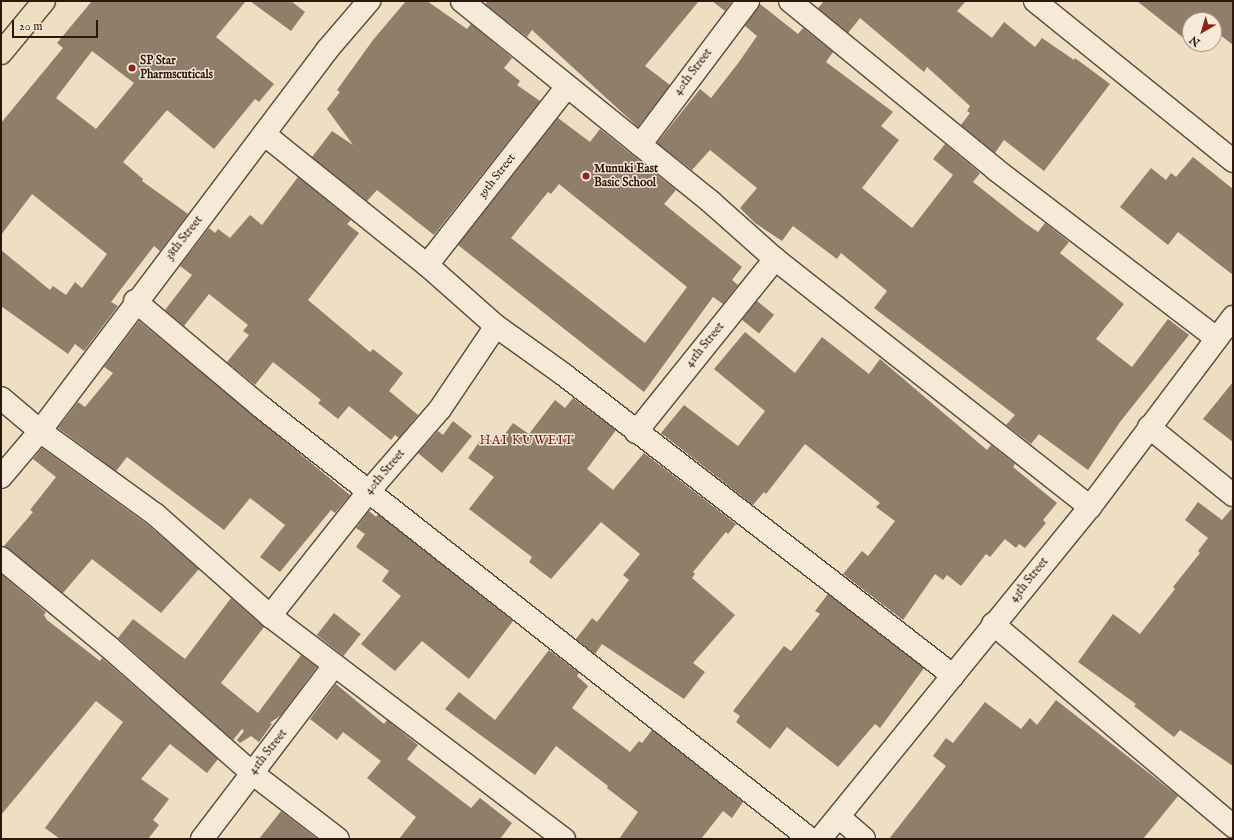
<!DOCTYPE html>
<html>
<head>
<meta charset="utf-8">
<style>
	body { margin:0 }
	#map { position:relative; width:1234px; height:840px; overflow:hidden; background:#eedec2; font-family:"IM FELL English",serif }
	div>[style] { position:absolute }
	[style*='--x'] { left:calc(var(--x)*1px); top:calc(var(--y)*1px); width:calc(var(--w)*1px); rotate:calc(var(--a)*1deg) }
	.building>* { inset:0; background:#917e6a; transform-origin:0 0 }
	.roads { filter:drop-shadow(1px 0 #5c4938) drop-shadow(-1px 0 #5c4938) drop-shadow(0 1px #5c4938) drop-shadow(0 -1px #5c4938) }
	.street>* { height:22px; margin:-11px; padding:0 11px; transform-origin:11px; border-radius:11px; background:#f4ead7 }
	.primary>* { height:22px; margin:-11px; padding:0 11px; transform-origin:11px; border-radius:11px; background:#eedec2 }
	.dots>* { width:11px; height:11px; translate:-50% -50%; box-sizing:border-box; border:2px solid #f4ead7; border-radius:50% }
	span { translate:-50% -50%; white-space:nowrap; text-align:center; line-height:1.15; -webkit-text-stroke:3px #f4ead7; paint-order:stroke }
	.poi-label { font-size:12px; color:#2c170a; font-weight:700 }
	.left { translate:0 -50%; text-align:left }
	.street-label { font-size:12px; color:#2c170a }
	.neighbourhood-label { font-size:13px; color:#7a1f14; letter-spacing:1px }
	.frame { position:absolute; inset:0; border:2px solid #2c170a; pointer-events:none }
	.north { position:absolute; left:1182px; top:12px; width:40px; height:40px; box-sizing:border-box; background:#f4ead7; border:1px solid #a49685; border-radius:50%; rotate:218deg; font-size:11px; font-weight:700; line-height:16px; text-align:center; color:#2c170a }
	.north::after { content:''; display:block; margin:auto; width:14px; height:18px; background:#8f2418; clip-path:polygon(50% 0,100% 100%,50% 72%,0 100%) }
	.scale { position:absolute; left:12px; top:20px; width:86px; height:18px; box-sizing:border-box; border:2px solid #2c170a; border-top:0; padding-left:5px; font-size:12px; line-height:14px; white-space:nowrap; color:#2c170a; -webkit-text-stroke:3px #f4ead7; paint-order:stroke }
</style>
</head>
<body>
<div id="map">
	<div class="building">
		<i style="clip-path:polygon(evenodd,92px 1px,246px 1px,216px 37px,274px 84px,259px 102px,255px 99px,214px 149px,167px 110px,123px 162px,143px 179px,142px 181px,188px 214px,160px 251px,154px 246px,111px 302px,118px 306px,84px 351px,75px 344px,68px 354px,1px 306px,1px 250px,50px 290px,53px 286px,66px 295px,75px 282px,82px 288px,107px 254px,32px 194px,1px 235px,1px 123px,63px 48px,57px 43px,92px 1px,92px 51px,134px 83px,96px 129px,56px 98px,92px 51px)"></i>
		<i style="clip-path:polygon(250px 1px,291px 1px,305px 12px,291px 31px)"></i>
		<i style="clip-path:polygon(406px 1px,427px 1px,467px 29px,471px 24px,512px 58px,504px 68px,520px 81px,517px 85px,540px 101px,434px 235px,377px 190px,367px 201px,312px 157px,332px 131px,353px 145px,327px 109px,340px 92px,337px 90px,373px 40px)"></i>
		<i style="clip-path:polygon(488px 1px,699px 1px,645px 66px,670px 85px,638px 127px,532px 30px,527px 37px,485px 4px)"></i>
		<i style="clip-path:polygon(712px 1px,732px 1px,725px 11px)"></i>
		<i style="clip-path:polygon(824px 1px,966px 1px,957px 11px,992px 38px,1004px 22px,1035px 47px,1042px 38px,1074px 60px,1075px 58px,1110px 84px,1044px 171px,1004px 140px,995px 153px,961px 125px,970px 113px,967px 111px,970px 106px,927px 67px,924px 72px,860px 18px,848px 33px,818px 8px)"></i>
		<i style="clip-path:polygon(1137px 1px,1233px 1px,1233px 45px,1214px 30px,1214px 20px,1190px 20px,1190px 43px)"></i>
		<i style="clip-path:polygon(760px 4px,798px 34px,803px 28px,833px 52px,826px 62px,893px 112px,881px 126px,899px 140px,862px 188px,912px 228px,953px 175px,933px 159px,945px 144px,980px 173px,973px 182px,1025px 223px,1038px 232px,1045px 223px,1069px 242px,1060px 253px,1124px 304px,1096px 339px,1132px 367px,1168px 319px,1189px 335px,1120px 422px,1088px 470px,1039px 434px,1031px 444px,1006px 425px,1015px 415px,874px 308px,887px 291px,841px 253px,837px 259px,793px 226px,782px 241px,755px 223px,740px 208px,757px 188px,710px 150px,692px 170px,657px 143px,700px 89px,711px 98px,739px 62px,757px 36px,745px 26px)"></i>
		<i style="clip-path:polygon(evenodd,558px 118px,590px 142px,600px 129px,676px 190px,664px 204px,742px 267px,732px 280px,738px 285px,723px 304px,713px 297px,644px 392px,458px 245px,558px 118px,559px 184px,687px 287px,645px 343px,511px 238px,548px 192px,551px 194px,559px 184px)"></i>
		<i style="clip-path:polygon(1193px 157px,1233px 189px,1233px 275px,1178px 232px,1168px 245px,1120px 207px,1151px 168px,1166px 180px,1171px 173px,1176px 177px)"></i>
		<i style="clip-path:polygon(298px 177px,351px 220px,347px 224px,359px 233px,308px 300px,370px 352px,373px 349px,403px 373px,389px 391px,418px 415px,399px 438px,395px 435px,391px 440px,349px 406px,338px 419px,318px 403px,321px 400px,273px 362px,255px 385px,227px 362px,249px 335px,243px 331px,248px 325px,209px 294px,184px 326px,165px 310px,192px 275px,180px 266px,209px 228px,215px 233px,218px 229px,230px 238px,250px 215px,262px 225px)"></i>
		<i style="left:757px;top:301px;width:22px;height:24px;rotate:39deg"></i>
		<i style="clip-path:polygon(139px 321px,350px 495px,335px 513px,331px 510px,280px 572px,260px 557px,285px 525px,250px 498px,224px 530px,127px 457px,116px 471px,58px 428px,78px 402px,85px 407px,113px 373px,104px 367px)"></i>
		<i style="clip-path:polygon(745px 332px,795px 373px,822px 337px,869px 374px,880px 359px,987px 450px,991px 445px,1015px 464px,1013px 467px,1057px 503px,1043px 520px,1046px 523px,1025px 548px,1019px 544px,1016px 548px,1005px 539px,990px 557px,986px 554px,961px 586px,947px 575px,943px 580px,935px 574px,903px 620px,843px 574px,862px 551px,868px 556px,895px 521px,876px 507px,880px 503px,805px 444px,766px 494px,764px 492px,753px 505px,661px 433px,684px 405px,738px 446px,765px 411px,714px 369px)"></i>
		<i style="clip-path:polygon(1233px 382px,1233px 442px,1203px 419px)"></i>
		<i style="clip-path:polygon(573px 398px,616px 430px,587px 469px,613px 490px,644px 453px,736px 524px,728px 534px,726px 532px,693px 572px,695px 574px,692px 578px,735px 615px,693px 663px,705px 672px,684px 699px,602px 644px,595px 654px,576px 639px,592px 618px,597px 622px,629px 580px,623px 575px,640px 554px,601px 522px,551px 579px,529px 562px,532px 557px,469px 509px,494px 477px,468px 458px,484px 435px,497px 445px,513px 423px,529px 434px,555px 400px,565px 408px)"></i>
		<i style="clip-path:polygon(453px 421px,472px 436px,442px 473px,418px 453px,438px 431px,443px 435px)"></i>
		<i style="clip-path:polygon(42px 448px,148px 525px,199px 569px,161px 613px,92px 559px,63px 593px,4px 546px,33px 512px,30px 510px,56px 477px,33px 459px)"></i>
		<i style="clip-path:polygon(1198px 502px,1222px 520px,1233px 507px,1233px 766px,1180px 730px,1174px 737px,1134px 706px,1136px 704px,1078px 662px,1113px 614px,1140px 634px,1175px 589px,1173px 587px,1200px 553px,1198px 551px,1208px 538px,1185px 520px)"></i>
		<i style="clip-path:polygon(369px 511px,376px 517px,378px 514px,513px 621px,469px 679px,422px 641px,395px 671px,361px 644px,401px 596px,382px 581px,389px 571px,356px 547px,365px 534px,356px 528px)"></i>
		<i style="clip-path:polygon(1px 574px,46px 612px,44px 615px,47px 620px,100px 661px,102px 658px,218px 759px,207px 773px,170px 744px,141px 779px,169px 799px,153px 820px,159px 825px,148px 839px,60px 839px,45px 828px,123px 722px,96px 701px,1px 815px)"></i>
		<i style="clip-path:polygon(828px 594px,924px 668px,880px 728px,875px 724px,838px 767px,787px 727px,770px 749px,736px 722px,740px 716px,733px 711px,784px 646px,791px 651px,820px 614px,815px 611px)"></i>
		<i style="clip-path:polygon(231px 598px,264px 627px,221px 683px,258px 713px,301px 655px,317px 667px,281px 715px,270px 723px,272px 724px,259px 742px,251px 736px,240px 743px,237px 740px,244px 731px,242px 729px,233px 740px,118px 638px,133px 619px,185px 659px)"></i>
		<i style="left:334px;top:613px;width:34px;height:28px;rotate:38deg"></i>
		<i style="clip-path:polygon(549px 650px,579px 673px,577px 676px,588px 686px,572px 708px,630px 752px,639px 741px,642px 743px,652px 730px,743px 802px,732px 818px,723px 811px,701px 839px,619px 839px,638px 812px,607px 788px,608px 786px,556px 746px,535px 775px,445px 709px,459px 692px,495px 720px)"></i>
		<i style="clip-path:polygon(336px 684px,384px 724px,387px 720px,418px 745px,407px 759px,471px 808px,480px 798px,512px 823px,500px 839px,399px 839px,416px 817px,367px 778px,381px 761px,343px 732px,337px 740px,310px 719px)"></i>
		<i style="clip-path:polygon(1056px 700px,1178px 796px,1143px 839px,889px 839px,946px 766px,933px 756px,946px 738px,953px 743px,985px 702px,1021px 729px,1030px 718px,1037px 725px)"></i>
		<i style="clip-path:polygon(281px 811px,317px 839px,259px 839px)"></i>
	</div>
	<div class="roads">
		<div class="street">
			<i style="--x:462;--y:1;--w:320;--a:38.9"></i>
			<i style="--x:711;--y:202;--w:86;--a:41.7"></i>
			<i style="--x:775;--y:259;--w:401;--a:38.2"></i>
			<i style="--x:790;--y:1;--w:265;--a:39.3"></i>
			<i style="--x:995;--y:169;--w:278;--a:37.4"></i>
			<i style="--x:1035;--y:1;--w:255;--a:38.9"></i>
			<i style="--x:264;--y:134;--w:209;--a:38.8"></i>
			<i style="--x:427;--y:265;--w:92;--a:41.5"></i>
			<i style="--x:496;--y:326;--w:82;--a:35.6"></i>
			<i style="--x:563;--y:374;--w:493;--a:37.7"></i>
			<i style="--x:640;--y:145;--w:180;--a:-53.1"></i>
			<i style="--x:427;--y:265;--w:225;--a:-51.9"></i>
			<i style="--x:135;--y:301;--w:163;--a:40"></i>
			<i style="--x:260;--y:406;--w:700;--a:38.21"></i>
			<i style="--x:1;--y:398;--w:51;--a:40.2"></i>
			<i style="--x:40;--y:431;--w:143;--a:35.9"></i>
			<i style="--x:156;--y:515;--w:152;--a:41.5"></i>
			<i style="--x:270;--y:616;--w:369;--a:37.2"></i>
			<i style="--x:1149;--y:427;--w:108;--a:39"></i>
			<i style="--x:636;--y:432;--w:222;--a:-51.2"></i>
			<i style="--x:1;--y:477;--w:60;--a:-49.7"></i>
			<i style="--x:40;--y:431;--w:477;--a:-53"></i>
			<i style="--x:327;--y:50;--w:65;--a:-49.4"></i>
			<i style="--x:1;--y:558;--w:140;--a:39.5"></i>
			<i style="--x:109;--y:647;--w:191;--a:41.4"></i>
			<i style="--x:252;--y:773;--w:108;--a:37.5"></i>
			<i style="--x:270;--y:616;--w:159;--a:-51.6"></i>
			<i style="--x:369;--y:491;--w:108;--a:-49.1"></i>
			<i style="--x:440;--y:409;--w:100;--a:-56"></i>
			<i style="--x:993;--y:624;--w:314;--a:40.1"></i>
			<i style="--x:839;--y:817;--w:33;--a:41"></i>
			<i style="--x:202;--y:839;--w:218;--a:-52.7"></i>
			<i style="--x:820;--y:839;--w:428;--a:-50.9"></i>
			<i style="--x:1090;--y:507;--w:238;--a:-53"></i>
		</div>
		<div class="primary">
			<i style="--x:1;--y:53;--w:67;--a:-50.4"></i>
		</div>
	</div>
	<div class="dots">
		<i style="left:132px;top:68px;background:#8f2418"></i>
		<i style="left:586px;top:176px;background:#8f2418"></i>
	</div>
	<div class="poi-label">
		<span class="left" style="left:140px;top:68px">SP Star<br>Pharmscuticals</span>
		<span class="left" style="left:594px;top:176px">Munuki East<br>Basic School</span>
	</div>
	<div class="street-label">
		<span style="left:693px;top:72px;rotate:-53deg">40th Street</span>
		<span style="left:497px;top:176px;rotate:-52deg">39th Street</span>
		<span style="left:184px;top:238px;rotate:-52deg">38th Street</span>
		<span style="left:705px;top:345px;rotate:-51deg">41th Street</span>
		<span style="left:385px;top:472px;rotate:-50deg">40th Street</span>
		<span style="left:1029px;top:580px;rotate:-51deg">43th Street</span>
		<span style="left:268px;top:752px;rotate:-52deg">41th Street</span>
	</div>
	<div class="neighbourhood-label">
		<span style="left:527px;top:441px">HAI KUWEIT</span>
	</div>
	<div class="frame"></div>
	<div class="north">N</div>
	<div class="scale">20 m</div>
</div>
</body>
</html>
